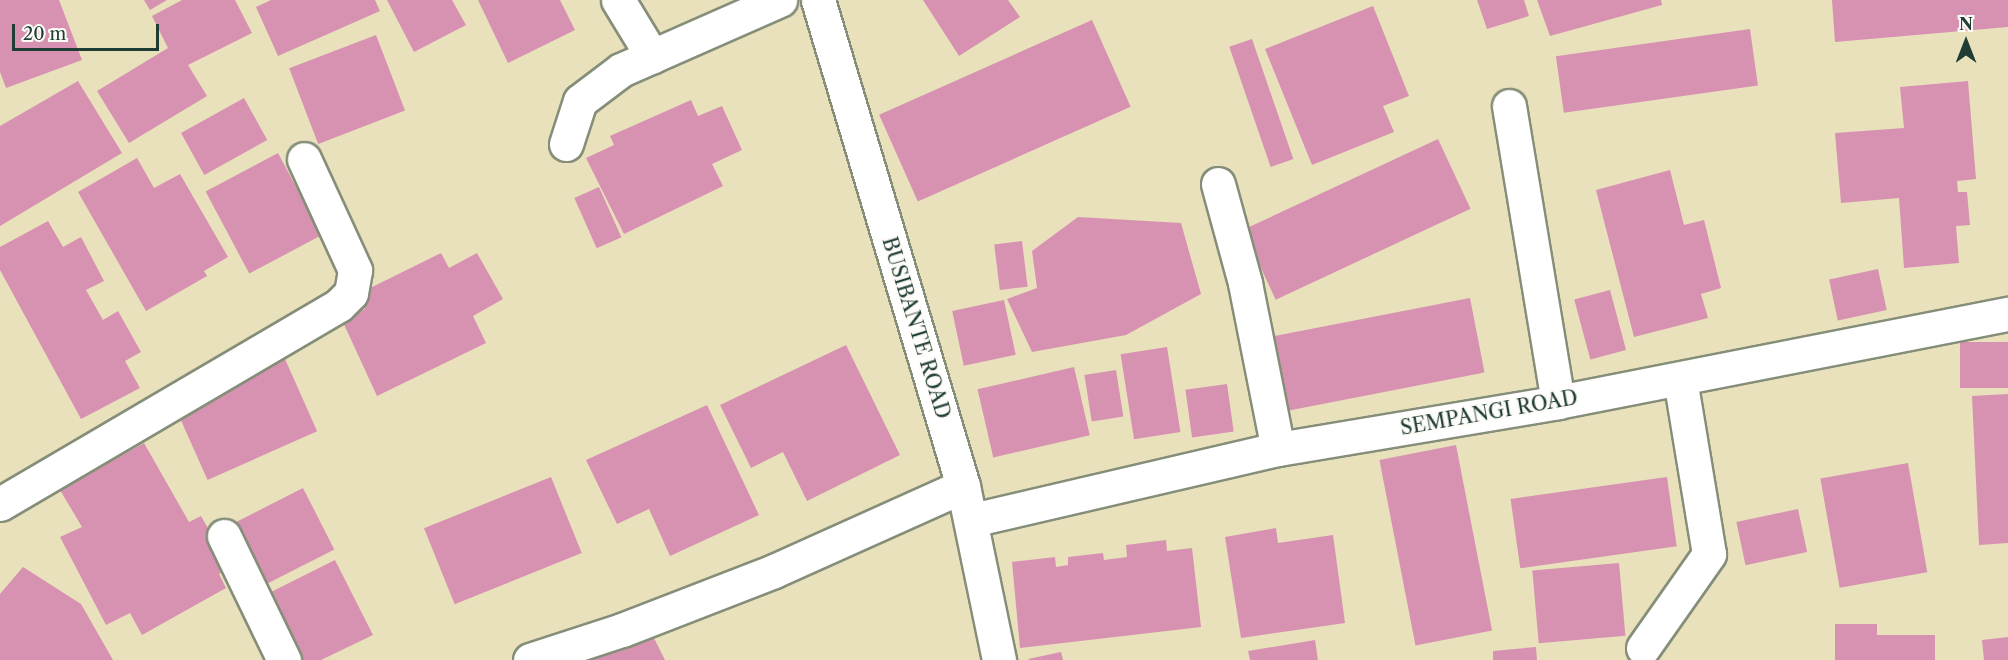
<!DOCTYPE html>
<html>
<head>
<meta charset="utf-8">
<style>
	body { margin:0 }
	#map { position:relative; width:2008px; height:660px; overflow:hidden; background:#e9e0bc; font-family:"Libre Caslon Text",serif }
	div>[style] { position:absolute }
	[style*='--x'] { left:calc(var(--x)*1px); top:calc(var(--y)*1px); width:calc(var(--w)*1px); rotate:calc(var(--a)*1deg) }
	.building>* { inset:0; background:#d792b1; transform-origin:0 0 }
	.roads { filter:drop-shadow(2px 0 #848e78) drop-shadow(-2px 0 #848e78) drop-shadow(0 2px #848e78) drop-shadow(0 -2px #848e78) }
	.minor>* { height:33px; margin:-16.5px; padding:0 16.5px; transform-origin:16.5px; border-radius:16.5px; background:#fff }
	span { translate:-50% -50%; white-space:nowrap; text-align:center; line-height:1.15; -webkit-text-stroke:4.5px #fdfcf7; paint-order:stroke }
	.street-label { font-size:20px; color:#1f3d34 }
	.north { position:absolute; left:1936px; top:12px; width:60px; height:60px; -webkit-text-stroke:4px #fdfcf7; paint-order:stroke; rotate:0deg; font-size:16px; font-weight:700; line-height:24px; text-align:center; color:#1f3d34 }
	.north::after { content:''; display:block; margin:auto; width:21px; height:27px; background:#1f3d34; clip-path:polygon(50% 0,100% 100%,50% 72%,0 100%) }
	.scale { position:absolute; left:12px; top:24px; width:147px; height:27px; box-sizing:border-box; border:3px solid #1f3d34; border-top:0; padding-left:8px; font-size:18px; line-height:21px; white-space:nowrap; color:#1f3d34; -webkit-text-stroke:4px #fdfcf7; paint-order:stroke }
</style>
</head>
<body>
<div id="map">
	<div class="building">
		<i style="clip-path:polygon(0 0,59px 0,82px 60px,6px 88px,0 72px)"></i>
		<i style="clip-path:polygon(144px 0,167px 0,150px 10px)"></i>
		<i style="clip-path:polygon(182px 0,235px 0,252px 33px,188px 65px,207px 96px,129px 143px,97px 91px,168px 48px,152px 16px)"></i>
		<i style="clip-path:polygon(271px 0,375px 0,380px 11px,278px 56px,256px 7px)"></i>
		<i style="clip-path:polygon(387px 0,452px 0,466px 25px,414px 52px)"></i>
		<i style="clip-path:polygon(478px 0,560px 0,575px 30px,508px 63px)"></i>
		<i style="clip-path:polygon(923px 0,1008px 0,1020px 17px,959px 56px)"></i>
		<i style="clip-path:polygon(1477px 0,1524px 0,1529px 16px,1487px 29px)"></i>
		<i style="clip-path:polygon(1537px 0,1661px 0,1662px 5px,1550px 36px)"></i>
		<i style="clip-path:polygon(1832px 0,2008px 0,2008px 27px,1835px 42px)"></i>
		<i style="clip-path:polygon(1373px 6px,1409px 96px,1383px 106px,1394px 132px,1312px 165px,1265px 49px)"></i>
		<i style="left:1092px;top:20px;width:95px;height:233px;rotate:66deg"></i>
		<i style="left:1750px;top:29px;width:57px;height:196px;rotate:82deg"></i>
		<i style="left:376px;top:35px;width:81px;height:93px;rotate:69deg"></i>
		<i style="left:1252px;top:39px;width:127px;height:24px;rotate:71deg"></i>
		<i style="clip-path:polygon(78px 81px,122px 153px,0 226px,0 126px)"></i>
		<i style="clip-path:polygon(1968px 81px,1976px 179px,1957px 181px,1958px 192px,1967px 192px,1970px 225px,1956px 226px,1959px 263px,1904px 268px,1899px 198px,1841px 203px,1835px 133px,1904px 128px,1900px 87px)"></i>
		<i style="left:244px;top:98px;width:48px;height:72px;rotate:61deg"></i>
		<i style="clip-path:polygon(691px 100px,698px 116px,722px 106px,742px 150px,712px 164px,723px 186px,624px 234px,586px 158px,614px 145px,610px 136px)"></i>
		<i style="left:1438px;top:139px;width:77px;height:215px;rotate:65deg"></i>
		<i style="left:278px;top:153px;width:93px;height:82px;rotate:62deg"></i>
		<i style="clip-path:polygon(137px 158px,154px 188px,180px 174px,228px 257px,204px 271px,207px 276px,146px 311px,78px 192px)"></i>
		<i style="clip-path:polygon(1670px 170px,1684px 225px,1704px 220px,1721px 288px,1701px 294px,1708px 318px,1634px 337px,1596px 190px)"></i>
		<i style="left:599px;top:187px;width:55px;height:27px;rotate:66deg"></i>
		<i style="clip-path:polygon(1078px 217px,1181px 223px,1201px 294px,1126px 335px,1032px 352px,1007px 299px,1037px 288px,1032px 251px)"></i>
		<i style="clip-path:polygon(48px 221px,63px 247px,81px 237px,104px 281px,86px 290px,103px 320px,118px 311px,141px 352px,125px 361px,140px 388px,81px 419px,0 270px,0 247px)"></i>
		<i style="left:1022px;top:241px;width:46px;height:28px;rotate:83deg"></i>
		<i style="clip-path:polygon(441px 253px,449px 268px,477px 253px,503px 299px,473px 316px,486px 343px,377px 396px,342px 320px,365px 309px,358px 294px)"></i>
		<i style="left:1878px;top:269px;width:42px;height:50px;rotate:78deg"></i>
		<i style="left:1610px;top:290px;width:62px;height:37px;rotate:75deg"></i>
		<i style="left:1470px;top:298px;width:76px;height:203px;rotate:79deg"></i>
		<i style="left:1004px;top:300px;width:56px;height:53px;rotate:78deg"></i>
		<i style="left:2008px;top:342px;width:46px;height:48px;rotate:90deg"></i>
		<i style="clip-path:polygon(846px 345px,900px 455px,807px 501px,783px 452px,751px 468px,720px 405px)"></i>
		<i style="left:1167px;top:347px;width:86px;height:47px;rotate:81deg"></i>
		<i style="left:285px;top:359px;width:79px;height:120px;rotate:66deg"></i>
		<i style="left:1074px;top:367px;width:70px;height:99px;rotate:77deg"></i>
		<i style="left:1116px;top:370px;width:47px;height:32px;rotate:81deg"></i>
		<i style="left:1227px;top:384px;width:48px;height:42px;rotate:82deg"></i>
		<i style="clip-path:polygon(2008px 394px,2008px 543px,1979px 545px,1972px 396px)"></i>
		<i style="clip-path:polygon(707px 405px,759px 515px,670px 556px,649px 509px,617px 524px,586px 460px)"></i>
		<i style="clip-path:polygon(144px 443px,189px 522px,201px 516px,230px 567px,219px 574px,226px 588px,142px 635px,130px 613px,106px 625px,60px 537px,82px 527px,60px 490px)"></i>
		<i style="left:1456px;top:445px;width:189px;height:78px;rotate:79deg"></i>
		<i style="left:1908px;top:463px;width:111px;height:89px;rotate:80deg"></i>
		<i style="left:551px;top:477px;width:82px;height:137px;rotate:68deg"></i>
		<i style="left:1667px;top:477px;width:70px;height:158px;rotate:82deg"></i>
		<i style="left:303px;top:488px;width:69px;height:85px;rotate:63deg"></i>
		<i style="left:1798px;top:509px;width:44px;height:63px;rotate:78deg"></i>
		<i style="clip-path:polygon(1276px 528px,1278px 543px,1333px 535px,1345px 623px,1241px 638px,1225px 537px)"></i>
		<i style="clip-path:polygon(1166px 540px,1167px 551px,1192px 548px,1201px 627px,1020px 648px,1012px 562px,1055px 557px,1056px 567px,1068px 565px,1068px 557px,1103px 553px,1104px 560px,1127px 557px,1126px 545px)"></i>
		<i style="clip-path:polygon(335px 560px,373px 635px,321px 660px,295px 660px,263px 596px)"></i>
		<i style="left:1619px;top:563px;width:73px;height:87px;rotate:85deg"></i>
		<i style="clip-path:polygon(23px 567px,81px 604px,113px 660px,0 660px,0 594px)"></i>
		<i style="clip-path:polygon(1835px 624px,1877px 624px,1877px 635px,1935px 635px,1935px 660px,1835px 660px)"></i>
		<i style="clip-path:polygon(649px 628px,665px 660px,583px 660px)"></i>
		<i style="clip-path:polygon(2008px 637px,2008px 660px,1984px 660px,1982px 640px)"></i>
		<i style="clip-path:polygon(1315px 640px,1318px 660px,1250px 660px,1248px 651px)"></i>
		<i style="clip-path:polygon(1536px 647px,1537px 660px,1493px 660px,1493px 651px)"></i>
		<i style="clip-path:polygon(1061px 652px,1063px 660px,1029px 660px,1028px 659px)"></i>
	</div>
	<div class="roads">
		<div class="minor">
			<i style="--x:618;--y:0;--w:66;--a:58.7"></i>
			<i style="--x:818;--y:0;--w:507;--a:73.39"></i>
			<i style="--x:963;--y:486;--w:178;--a:78.3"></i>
			<i style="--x:1509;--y:106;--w:300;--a:80.6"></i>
			<i style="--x:566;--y:144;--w:45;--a:-72"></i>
			<i style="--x:580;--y:101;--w:51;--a:-37.1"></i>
			<i style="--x:621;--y:70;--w:174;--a:-23.8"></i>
			<i style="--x:1218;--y:184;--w:103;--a:74.7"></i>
			<i style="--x:1245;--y:283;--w:169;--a:78.8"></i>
			<i style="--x:0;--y:504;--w:393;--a:-30.4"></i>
			<i style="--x:339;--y:305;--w:17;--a:-45"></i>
			<i style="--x:351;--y:293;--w:23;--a:-80"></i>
			<i style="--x:355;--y:270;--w:122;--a:-114.7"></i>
			<i style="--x:972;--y:520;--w:314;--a:-13.1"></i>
			<i style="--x:1278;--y:449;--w:284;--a:-9.5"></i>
			<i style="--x:1558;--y:402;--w:459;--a:-11.1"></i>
			<i style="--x:224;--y:536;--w:138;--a:64.2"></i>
			<i style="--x:1643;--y:648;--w:115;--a:-54.9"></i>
			<i style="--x:1709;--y:554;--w:177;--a:-99.4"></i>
			<i style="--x:530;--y:660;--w:97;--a:-18.1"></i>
			<i style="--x:622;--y:630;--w:163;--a:-21.2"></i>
			<i style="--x:774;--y:571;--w:207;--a:-24.2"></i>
		</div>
	</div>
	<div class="street-label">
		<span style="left:916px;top:328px;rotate:73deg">BUSIBANTE ROAD</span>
		<span style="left:1489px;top:413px;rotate:-10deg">SEMPANGI ROAD</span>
	</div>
	<div class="north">N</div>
	<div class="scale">20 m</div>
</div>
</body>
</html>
